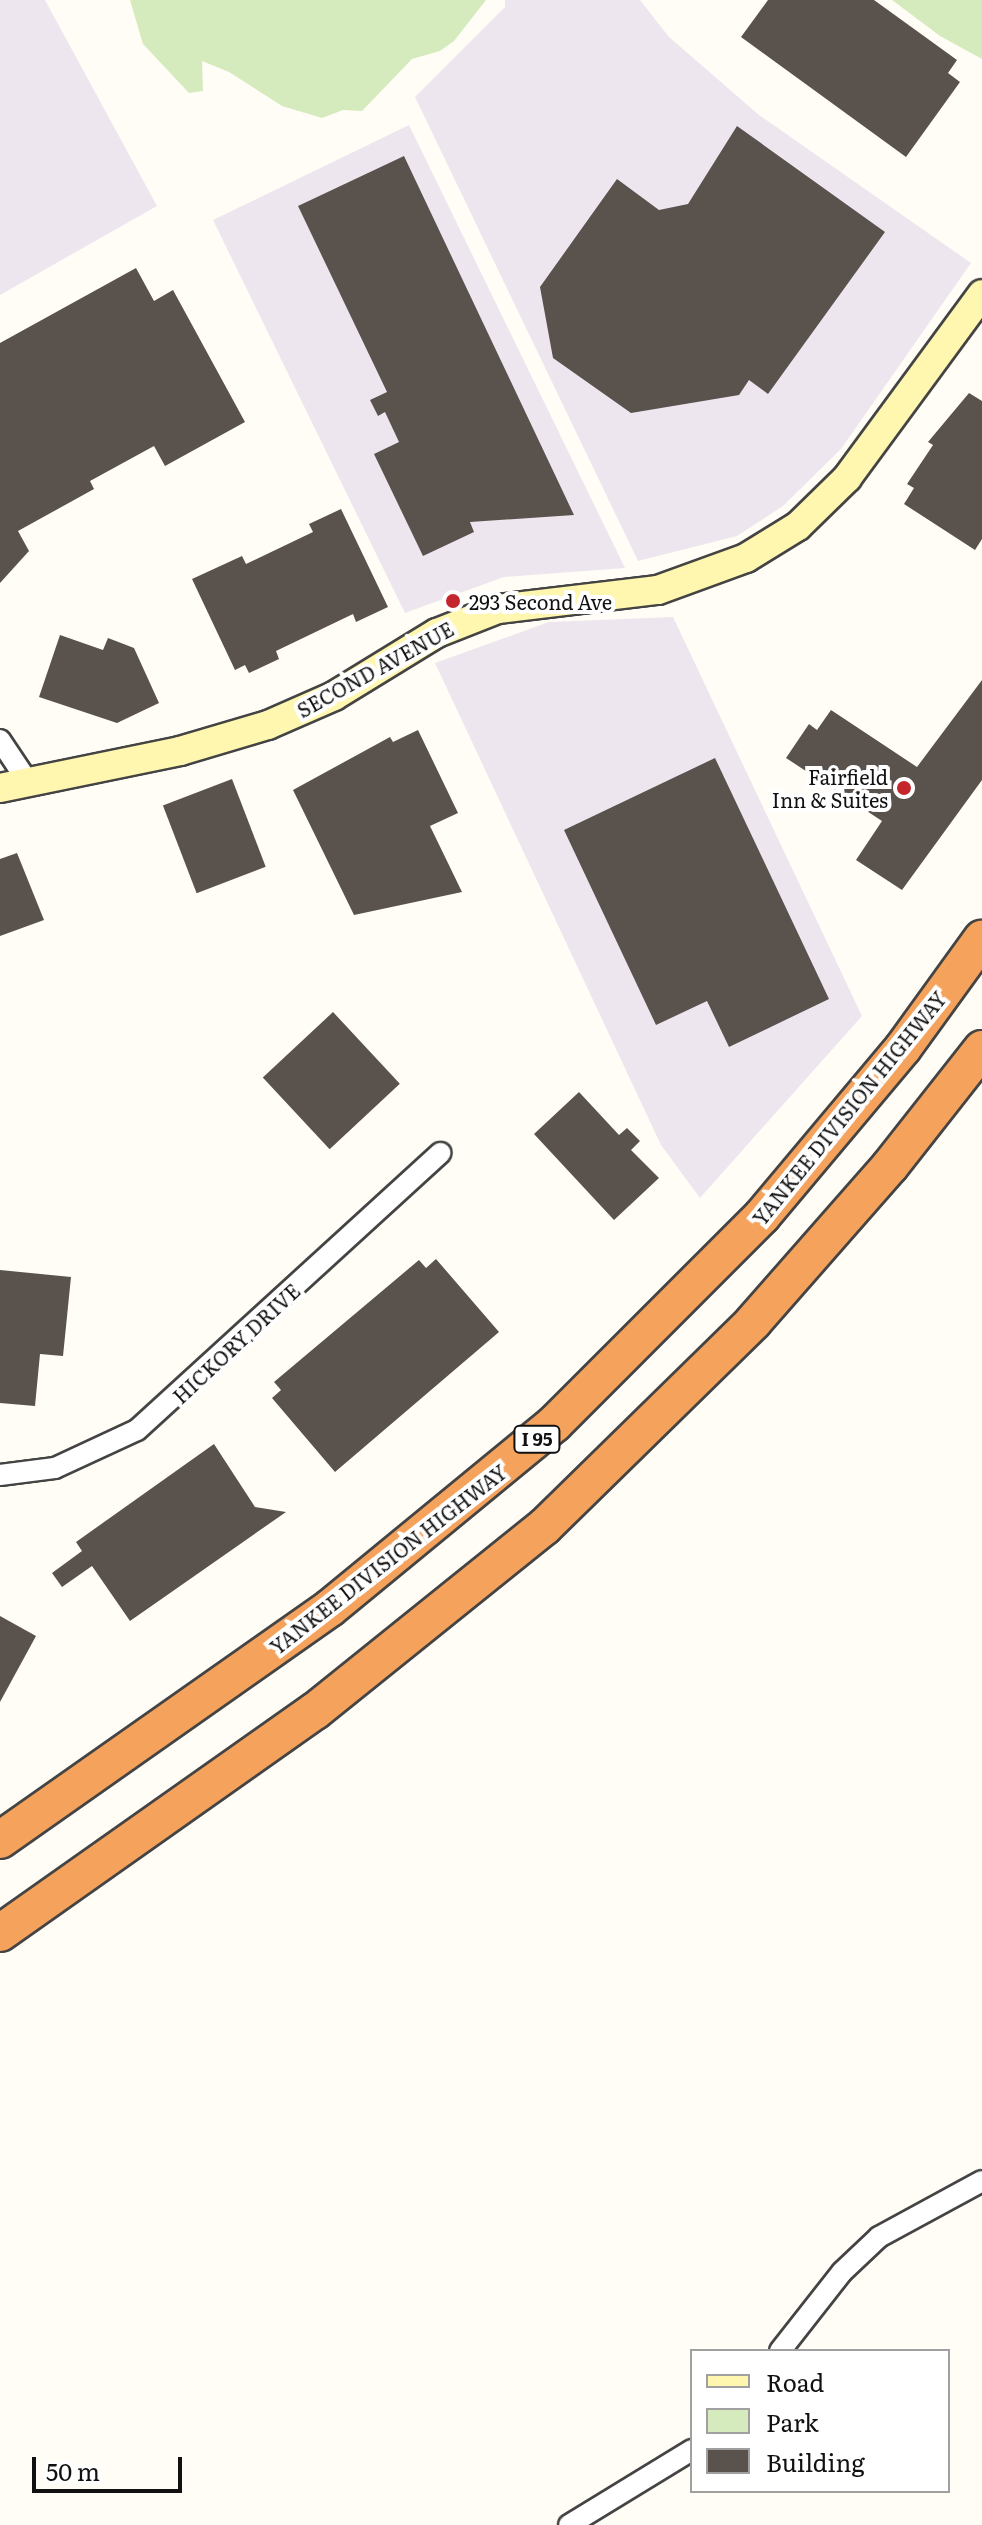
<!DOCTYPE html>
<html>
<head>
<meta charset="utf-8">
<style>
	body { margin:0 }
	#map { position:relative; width:982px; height:2525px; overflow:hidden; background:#fffdf5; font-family:Literata,serif }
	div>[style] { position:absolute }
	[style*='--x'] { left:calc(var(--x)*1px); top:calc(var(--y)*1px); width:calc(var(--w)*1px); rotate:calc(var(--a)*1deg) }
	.industrial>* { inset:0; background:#eee6ef }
	.green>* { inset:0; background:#d5ebbd }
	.building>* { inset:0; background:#5a524d; transform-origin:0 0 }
	.roads { filter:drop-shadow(2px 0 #444) drop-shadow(-2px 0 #444) drop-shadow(0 2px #444) drop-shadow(0 -2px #444) }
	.street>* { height:20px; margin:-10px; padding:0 10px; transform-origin:10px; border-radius:10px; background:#fff }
	.secondary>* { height:28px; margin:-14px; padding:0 14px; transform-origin:14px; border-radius:14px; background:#fff6b0 }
	.highway>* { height:36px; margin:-18px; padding:0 18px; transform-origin:18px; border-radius:18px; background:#f5a25d }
	.dots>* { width:22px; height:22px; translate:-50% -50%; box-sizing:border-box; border:4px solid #fff; border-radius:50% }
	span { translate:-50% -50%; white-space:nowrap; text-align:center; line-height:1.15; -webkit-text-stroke:8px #fff; paint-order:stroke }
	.shield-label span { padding:2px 6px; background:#fff; border:2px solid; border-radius:6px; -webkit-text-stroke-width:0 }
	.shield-label { font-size:18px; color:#111; font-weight:700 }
	.poi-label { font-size:20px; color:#111 }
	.left { translate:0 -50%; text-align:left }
	.right { translate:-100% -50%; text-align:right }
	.street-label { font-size:20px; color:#111 }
	.legend { position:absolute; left:690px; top:2349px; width:260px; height:144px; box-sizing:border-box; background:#fff; border:2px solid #a0a0a0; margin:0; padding:10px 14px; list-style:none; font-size:24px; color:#111 }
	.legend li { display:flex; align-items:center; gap:16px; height:40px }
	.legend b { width:40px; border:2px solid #a0a0a0 }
	.scale { position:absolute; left:32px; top:2457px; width:150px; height:36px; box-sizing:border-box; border:4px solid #111; border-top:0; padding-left:10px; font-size:24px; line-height:28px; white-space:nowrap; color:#111; -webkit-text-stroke:6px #fff; paint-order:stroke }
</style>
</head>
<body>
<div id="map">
	<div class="industrial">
		<i style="clip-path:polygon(0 0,45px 0,157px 206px,0 295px)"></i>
		<i style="clip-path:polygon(505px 0,640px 0,669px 37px,759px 115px,971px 263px,841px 449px,783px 506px,737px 536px,638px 561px,415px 97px,505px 7px)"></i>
		<i style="clip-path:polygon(409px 125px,625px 568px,504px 577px,405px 613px,213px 220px)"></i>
		<i style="clip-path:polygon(673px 617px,862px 1016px,700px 1198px,661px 1145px,435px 663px,549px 622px)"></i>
	</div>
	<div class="green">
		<i style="clip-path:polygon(130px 0,486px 0,454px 41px,440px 51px,412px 59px,362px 111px,343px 110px,322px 118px,282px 106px,229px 72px,202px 61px,203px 91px,189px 93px,143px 44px)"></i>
		<i style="clip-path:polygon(892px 0,982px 0,982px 59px,940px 36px)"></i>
	</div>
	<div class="building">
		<i style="clip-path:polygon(768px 0,874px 0,957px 60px,948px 73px,960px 82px,906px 157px,741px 37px)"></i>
		<i style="clip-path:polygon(737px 126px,885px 232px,768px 394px,749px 380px,739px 395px,631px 413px,553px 358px,540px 287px,617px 179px,659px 210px,688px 204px)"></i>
		<i style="clip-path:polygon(404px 156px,574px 515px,470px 522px,474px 532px,423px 556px,374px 454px,399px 442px,385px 412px,378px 416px,370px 400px,387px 392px,298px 206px)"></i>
		<i style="clip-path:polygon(136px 268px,154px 301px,173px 290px,245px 422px,165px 466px,154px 446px,90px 481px,94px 489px,18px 531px,29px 551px,0 583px,0 343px)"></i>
		<i style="clip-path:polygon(969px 393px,982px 401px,982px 539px,975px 550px,904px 504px,914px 488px,907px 484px,933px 445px,928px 442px)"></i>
		<i style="clip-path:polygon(341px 509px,388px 607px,356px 622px,353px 614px,276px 651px,279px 659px,249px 673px,245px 665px,235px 670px,192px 579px,242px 556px,246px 564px,313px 532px,309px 524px)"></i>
		<i style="clip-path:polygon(60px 635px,103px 650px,108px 638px,134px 648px,159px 703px,117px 723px,39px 697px)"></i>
		<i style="clip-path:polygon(982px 680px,982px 780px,902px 890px,856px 860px,882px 821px,786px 758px,809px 724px,817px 730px,831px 710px,917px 767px)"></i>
		<i style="clip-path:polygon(418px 730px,458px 813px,430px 826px,462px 892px,354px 915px,293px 790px,390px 737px,393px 742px)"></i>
		<i style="clip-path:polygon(715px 758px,829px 999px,729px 1047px,707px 1001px,656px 1025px,564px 830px)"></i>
		<i style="left:232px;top:779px;width:94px;height:74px;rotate:69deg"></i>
		<i style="clip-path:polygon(17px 853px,44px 920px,0 936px,0 859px)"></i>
		<i style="left:333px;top:1012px;width:98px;height:96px;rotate:47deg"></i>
		<i style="clip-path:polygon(579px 1092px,619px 1135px,627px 1128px,640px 1141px,631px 1150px,659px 1178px,614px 1220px,534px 1134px)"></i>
		<i style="clip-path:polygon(436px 1259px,499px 1332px,335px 1472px,272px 1398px,281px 1390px,274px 1382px,419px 1260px,426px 1268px)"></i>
		<i style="clip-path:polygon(0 1270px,71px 1277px,63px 1356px,40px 1354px,35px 1406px,0 1403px)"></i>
		<i style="clip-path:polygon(214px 1444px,255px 1507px,286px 1512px,130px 1621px,92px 1566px,62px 1587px,52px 1573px,82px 1551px,76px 1542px)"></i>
		<i style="clip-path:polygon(0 1616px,36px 1636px,0 1702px)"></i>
	</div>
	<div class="roads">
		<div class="street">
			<i style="--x:0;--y:740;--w:50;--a:56.3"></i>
			<i style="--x:0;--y:1475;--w:55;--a:-7.3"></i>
			<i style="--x:55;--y:1468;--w:90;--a:-24.9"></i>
			<i style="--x:137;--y:1430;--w:411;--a:-42.4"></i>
			<i style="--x:780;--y:2351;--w:100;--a:-51.9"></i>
			<i style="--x:842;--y:2272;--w:51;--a:-43.4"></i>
			<i style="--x:879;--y:2237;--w:117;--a:-28.5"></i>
			<i style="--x:569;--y:2525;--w:144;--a:-31.4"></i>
		</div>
		<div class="secondary">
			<i style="--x:0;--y:788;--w:184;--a:-11.6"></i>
			<i style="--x:180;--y:751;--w:92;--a:-16.5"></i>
			<i style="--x:268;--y:725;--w:72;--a:-23.7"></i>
			<i style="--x:334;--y:696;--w:121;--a:-31.5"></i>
			<i style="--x:437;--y:633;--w:66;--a:-21.5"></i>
			<i style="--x:498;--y:609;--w:161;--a:-6.8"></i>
			<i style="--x:658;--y:590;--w:94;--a:-20"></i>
			<i style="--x:746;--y:558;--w:61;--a:-31.6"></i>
			<i style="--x:798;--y:526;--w:69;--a:-44.4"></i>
			<i style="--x:847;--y:478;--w:228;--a:-53.7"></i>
		</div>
		<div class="highway">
			<i style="--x:0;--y:1840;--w:403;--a:-35.1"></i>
			<i style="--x:330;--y:1608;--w:290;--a:-39.4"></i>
			<i style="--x:554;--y:1424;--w:294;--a:-45"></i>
			<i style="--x:762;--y:1216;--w:219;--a:-50"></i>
			<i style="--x:903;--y:1048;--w:135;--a:-54.1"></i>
			<i style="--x:0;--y:1933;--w:385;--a:-35.2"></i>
			<i style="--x:315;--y:1711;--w:294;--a:-38.8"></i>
			<i style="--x:544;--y:1527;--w:293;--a:-44.4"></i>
			<i style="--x:753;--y:1322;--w:208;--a:-48.7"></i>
			<i style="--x:890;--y:1166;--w:149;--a:-51.8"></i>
		</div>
	</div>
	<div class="dots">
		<i style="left:453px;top:601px;background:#c4262e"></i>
		<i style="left:904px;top:788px;background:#c4262e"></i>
	</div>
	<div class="shield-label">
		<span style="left:537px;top:1439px">I 95</span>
	</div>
	<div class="poi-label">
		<span class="left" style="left:469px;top:601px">293 Second Ave</span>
		<span class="right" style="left:888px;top:788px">Fairfield<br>Inn &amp; Suites</span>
	</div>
	<div class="street-label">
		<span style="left:375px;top:669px;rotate:-29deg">SECOND AVENUE</span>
		<span style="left:849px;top:1108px;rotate:-51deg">YANKEE DIVISION HIGHWAY</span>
		<span style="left:236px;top:1343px;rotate:-43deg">HICKORY DRIVE</span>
		<span style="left:388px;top:1559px;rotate:-38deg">YANKEE DIVISION HIGHWAY</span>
	</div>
	<ul class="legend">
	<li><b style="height:10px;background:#fff6b0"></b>Road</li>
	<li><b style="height:22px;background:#d5ebbd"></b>Park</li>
	<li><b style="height:22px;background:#5a524d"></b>Building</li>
	</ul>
	<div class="scale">50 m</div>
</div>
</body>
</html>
